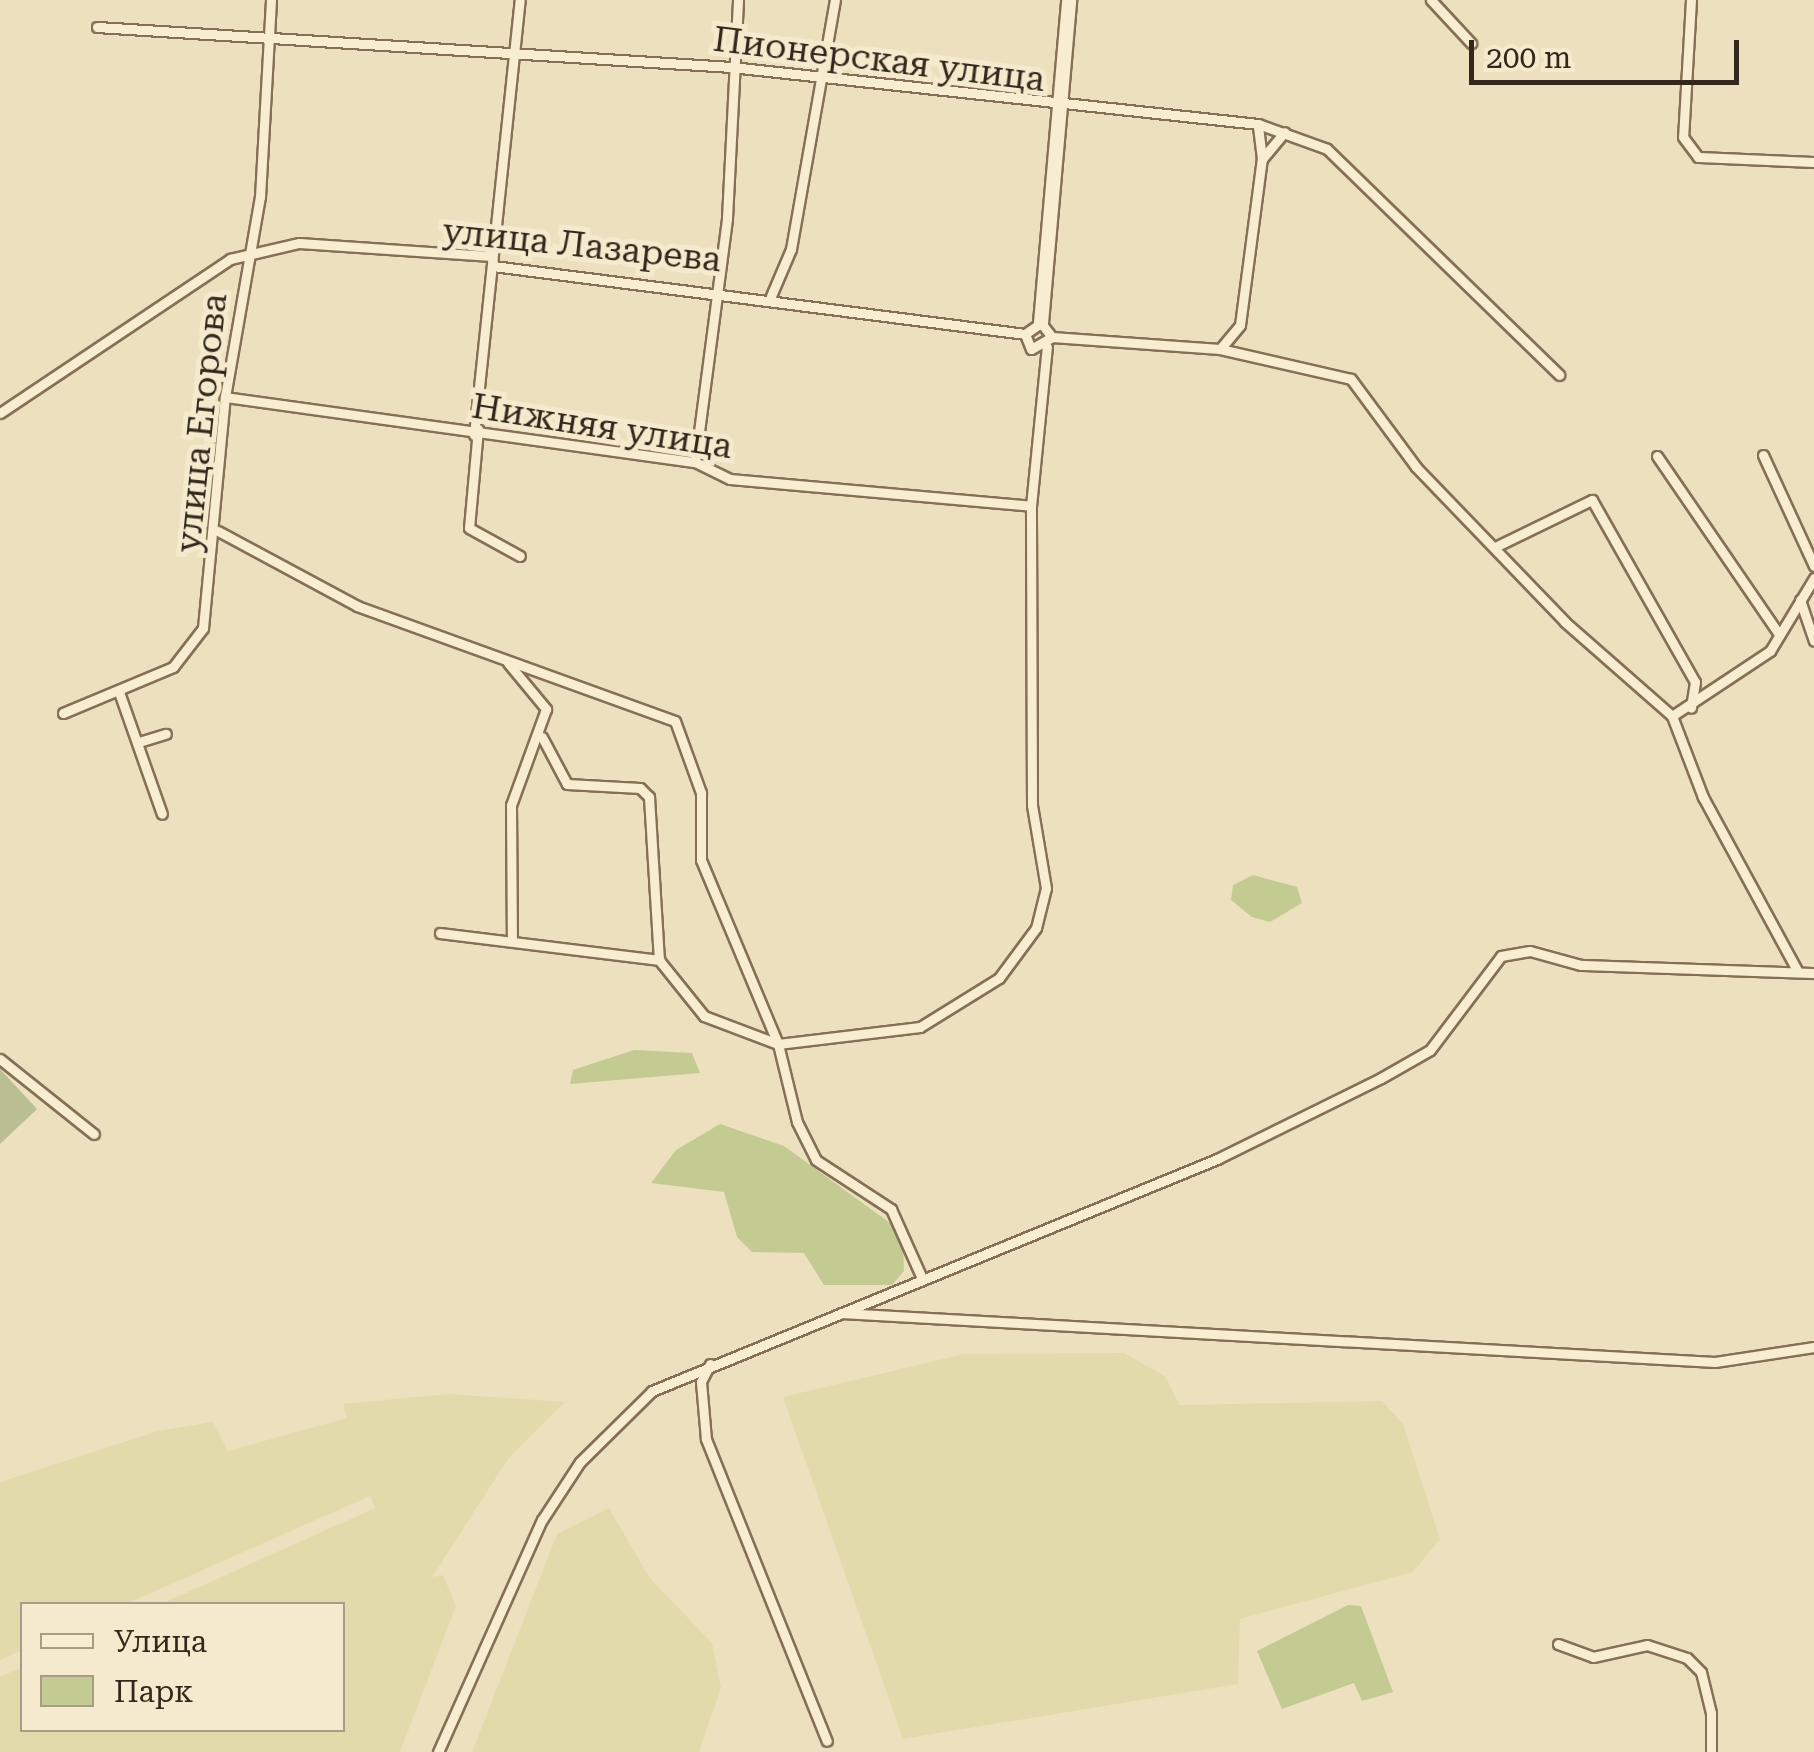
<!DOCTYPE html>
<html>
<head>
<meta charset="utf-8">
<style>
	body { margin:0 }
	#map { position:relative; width:1814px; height:1752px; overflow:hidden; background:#ede0be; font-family:"Roboto Serif",serif }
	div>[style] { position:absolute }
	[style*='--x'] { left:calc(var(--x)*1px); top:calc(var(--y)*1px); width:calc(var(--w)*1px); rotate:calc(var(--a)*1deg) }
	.farmland>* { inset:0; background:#e3daab }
	.green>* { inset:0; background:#c3cb92 }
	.cemetery>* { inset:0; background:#b9bf92 }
	.roads { filter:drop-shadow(2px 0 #857057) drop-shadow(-2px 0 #857057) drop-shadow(0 2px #857057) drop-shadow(0 -2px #857057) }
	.street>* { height:9px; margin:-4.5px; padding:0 4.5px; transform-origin:4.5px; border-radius:4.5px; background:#f8edd1 }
	.secondary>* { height:14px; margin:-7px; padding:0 7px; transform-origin:7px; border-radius:7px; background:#f8edd1 }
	span { translate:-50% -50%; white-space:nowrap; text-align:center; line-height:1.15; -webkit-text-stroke:10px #f5eacd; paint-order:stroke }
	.street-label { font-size:35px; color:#34281c }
	.legend { position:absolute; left:20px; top:1602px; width:325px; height:130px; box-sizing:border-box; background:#f5eacd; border:2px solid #a89c86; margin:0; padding:12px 18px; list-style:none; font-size:30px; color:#34281c }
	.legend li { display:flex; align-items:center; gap:20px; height:50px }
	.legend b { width:50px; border:2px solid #a89c86 }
	.scale { position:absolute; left:1469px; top:40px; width:270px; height:45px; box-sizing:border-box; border:5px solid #34281c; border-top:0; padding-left:12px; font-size:30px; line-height:35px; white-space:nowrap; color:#34281c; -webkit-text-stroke:8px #f5eacd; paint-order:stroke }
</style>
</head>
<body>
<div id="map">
	<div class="farmland">
		<i style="clip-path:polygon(1124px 1353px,1166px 1377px,1179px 1405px,1382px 1401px,1403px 1424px,1440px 1539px,1413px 1572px,1240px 1619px,1238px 1684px,903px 1739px,783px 1397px,964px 1354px)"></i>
		<i style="clip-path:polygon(448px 1394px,565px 1402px,508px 1459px,432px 1577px,443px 1575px,456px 1606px,400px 1752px,0 1752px,0 1677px,22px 1667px,22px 1730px,342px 1730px,342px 1604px,161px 1604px,375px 1508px,370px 1496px,126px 1604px,22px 1604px,22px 1650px,0 1660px,0 1482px,158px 1431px,213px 1422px,228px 1451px,347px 1418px,343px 1404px)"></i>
		<i style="clip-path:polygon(609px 1508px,649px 1577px,712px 1643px,721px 1688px,699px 1752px,472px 1752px,557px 1534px)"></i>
	</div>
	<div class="green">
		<i style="clip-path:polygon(1253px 875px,1297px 887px,1302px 903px,1270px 922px,1252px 917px,1231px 900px,1233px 885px)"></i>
		<i style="clip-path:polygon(634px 1050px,692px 1053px,700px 1073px,570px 1084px,573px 1070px)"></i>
		<i style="clip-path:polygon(720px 1124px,784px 1146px,890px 1223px,903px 1246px,904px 1271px,892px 1285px,824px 1285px,804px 1253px,752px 1252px,737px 1237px,724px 1192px,651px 1183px,676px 1150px)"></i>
		<i style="clip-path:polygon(1348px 1605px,1361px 1606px,1393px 1692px,1362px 1701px,1354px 1683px,1282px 1709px,1257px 1651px)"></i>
	</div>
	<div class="cemetery">
		<i style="clip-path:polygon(0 1069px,37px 1109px,0 1144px)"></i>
	</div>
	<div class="roads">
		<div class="street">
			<i style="--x:1431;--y:0;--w:59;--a:47.1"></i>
			<i style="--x:1691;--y:0;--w:137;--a:93.3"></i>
			<i style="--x:1683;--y:137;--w:25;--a:53"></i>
			<i style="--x:1698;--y:157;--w:116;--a:2.5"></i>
			<i style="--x:97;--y:27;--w:635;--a:3.61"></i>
			<i style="--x:731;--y:67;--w:530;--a:6.17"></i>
			<i style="--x:1258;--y:124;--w:73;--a:19.9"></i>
			<i style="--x:1327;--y:149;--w:324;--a:44.2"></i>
			<i style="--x:1262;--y:159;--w:35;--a:-50"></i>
			<i style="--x:771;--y:296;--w:51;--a:-66.9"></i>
			<i style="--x:791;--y:249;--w:253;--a:-80"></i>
			<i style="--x:1041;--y:323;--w:18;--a:52"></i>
			<i style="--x:1052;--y:337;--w:24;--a:150"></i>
			<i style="--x:1031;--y:349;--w:16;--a:-112"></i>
			<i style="--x:1025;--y:334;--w:19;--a:-35"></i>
			<i style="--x:1052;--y:337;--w:168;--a:4.1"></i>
			<i style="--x:1220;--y:349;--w:134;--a:12.9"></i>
			<i style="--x:1351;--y:379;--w:109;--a:53.5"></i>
			<i style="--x:1416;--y:467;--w:215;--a:46.1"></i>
			<i style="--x:1565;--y:622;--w:142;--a:41.3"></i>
			<i style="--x:1672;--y:716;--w:87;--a:69.1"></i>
			<i style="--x:1703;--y:797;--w:197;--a:61.5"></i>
			<i style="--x:1220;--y:349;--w:31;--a:-50"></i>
			<i style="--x:1240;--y:325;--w:167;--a:-82.5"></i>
			<i style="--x:1262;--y:159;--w:35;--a:-97"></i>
			<i style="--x:225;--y:397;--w:474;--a:7.9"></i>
			<i style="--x:695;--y:462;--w:39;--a:26"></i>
			<i style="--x:730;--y:479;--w:302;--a:5.1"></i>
			<i style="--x:0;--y:413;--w:277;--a:-33.8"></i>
			<i style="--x:230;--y:259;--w:71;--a:-13.1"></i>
			<i style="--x:299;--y:243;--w:193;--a:3.9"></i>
			<i style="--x:492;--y:256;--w:10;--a:84"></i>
			<i style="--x:493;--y:266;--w:536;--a:7.28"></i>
			<i style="--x:478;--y:429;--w:99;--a:95.2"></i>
			<i style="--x:469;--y:528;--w:58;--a:28.8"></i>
			<i style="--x:474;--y:435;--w:437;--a:-84"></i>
			<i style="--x:1763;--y:455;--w:122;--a:65.3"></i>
			<i style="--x:1657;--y:456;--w:216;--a:55.6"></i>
			<i style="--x:695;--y:462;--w:246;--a:-82.5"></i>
			<i style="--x:727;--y:218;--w:218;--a:-87.1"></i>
			<i style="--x:218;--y:531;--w:158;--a:28.3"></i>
			<i style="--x:357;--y:606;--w:338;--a:19.9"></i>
			<i style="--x:675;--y:721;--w:77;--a:70.1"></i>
			<i style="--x:701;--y:793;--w:67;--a:90"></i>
			<i style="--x:701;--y:860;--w:199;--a:67.3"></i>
			<i style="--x:778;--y:1044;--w:80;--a:76.3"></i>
			<i style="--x:797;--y:1122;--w:42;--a:63.4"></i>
			<i style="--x:816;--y:1160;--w:90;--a:33.2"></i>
			<i style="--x:891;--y:1209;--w:73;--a:65.9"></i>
			<i style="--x:1495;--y:547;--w:108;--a:-25.9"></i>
			<i style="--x:1592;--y:500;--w:209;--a:60.5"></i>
			<i style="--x:1695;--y:682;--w:26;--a:99"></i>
			<i style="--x:1800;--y:600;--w:43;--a:71.1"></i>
			<i style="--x:508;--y:663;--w:60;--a:50.4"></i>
			<i style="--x:546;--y:709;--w:102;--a:110"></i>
			<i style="--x:511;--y:805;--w:132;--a:89.6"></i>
			<i style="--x:119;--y:692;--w:129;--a:70.6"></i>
			<i style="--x:63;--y:713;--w:119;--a:-22.7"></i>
			<i style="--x:173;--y:667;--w:49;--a:-52.4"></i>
			<i style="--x:203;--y:628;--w:232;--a:-84.6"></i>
			<i style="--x:225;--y:397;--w:203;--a:-80.1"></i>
			<i style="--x:260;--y:197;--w:197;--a:-86.8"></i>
			<i style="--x:1672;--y:716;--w:118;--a:-33.6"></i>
			<i style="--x:1770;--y:651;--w:85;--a:-58.9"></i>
			<i style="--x:542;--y:737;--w:53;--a:62"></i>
			<i style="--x:567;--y:784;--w:73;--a:3.1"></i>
			<i style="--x:640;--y:788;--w:13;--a:45"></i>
			<i style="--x:649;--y:797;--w:163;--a:86.5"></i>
			<i style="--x:139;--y:742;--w:28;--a:-17"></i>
			<i style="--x:440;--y:933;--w:221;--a:7"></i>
			<i style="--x:659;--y:960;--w:72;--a:51.2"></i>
			<i style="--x:704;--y:1016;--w:79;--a:20.7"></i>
			<i style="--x:778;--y:1044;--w:143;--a:-6.8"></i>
			<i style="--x:920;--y:1027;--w:93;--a:-31.8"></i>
			<i style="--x:999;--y:978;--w:62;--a:-53.5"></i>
			<i style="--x:1036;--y:928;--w:41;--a:-76"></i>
			<i style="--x:1046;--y:888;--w:84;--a:-99.6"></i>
			<i style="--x:1032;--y:805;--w:299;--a:-90.2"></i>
			<i style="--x:1031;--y:506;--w:160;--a:-84.3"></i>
			<i style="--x:0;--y:1059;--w:120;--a:38.6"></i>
			<i style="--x:841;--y:1313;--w:875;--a:3.21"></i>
			<i style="--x:1715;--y:1362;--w:100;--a:-8.6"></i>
			<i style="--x:710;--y:1364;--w:20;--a:117"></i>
			<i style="--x:701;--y:1382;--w:57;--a:85"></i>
			<i style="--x:706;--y:1439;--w:325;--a:68.2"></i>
			<i style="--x:1558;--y:1644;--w:37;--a:20"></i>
			<i style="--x:1593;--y:1657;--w:55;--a:-12.5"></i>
			<i style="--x:1647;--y:1645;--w:42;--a:18"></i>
			<i style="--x:1687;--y:1658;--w:20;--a:45"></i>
			<i style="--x:1701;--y:1672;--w:42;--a:76.3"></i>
			<i style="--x:1711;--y:1713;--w:39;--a:90"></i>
			<i style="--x:438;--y:1752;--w:254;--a:-65.9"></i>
			<i style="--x:542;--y:1520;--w:69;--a:-56.8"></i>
			<i style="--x:580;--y:1462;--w:101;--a:-44.6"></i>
			<i style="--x:652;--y:1391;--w:611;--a:-22.32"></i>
			<i style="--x:1217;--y:1159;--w:183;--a:-26.3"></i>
			<i style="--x:1381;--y:1078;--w:56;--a:-29.7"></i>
			<i style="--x:1430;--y:1050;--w:118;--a:-52.9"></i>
			<i style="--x:1501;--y:956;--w:29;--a:-10"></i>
			<i style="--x:1530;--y:951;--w:53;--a:15.4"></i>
			<i style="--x:1581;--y:965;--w:233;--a:2"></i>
		</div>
		<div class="secondary">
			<i style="--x:1041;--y:323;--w:324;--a:-85"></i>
		</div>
	</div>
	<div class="street-label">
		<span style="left:879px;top:60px;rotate:7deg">Пионерская улица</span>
		<span style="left:582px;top:246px;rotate:6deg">улица Лазарева</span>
		<span style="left:202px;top:423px;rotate:-84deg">улица Егорова</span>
		<span style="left:602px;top:427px;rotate:9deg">Нижняя улица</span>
	</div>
	<ul class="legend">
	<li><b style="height:12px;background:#f8edd1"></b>Улица</li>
	<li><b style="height:28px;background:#c3cb92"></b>Парк</li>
	</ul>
	<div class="scale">200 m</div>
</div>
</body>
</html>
